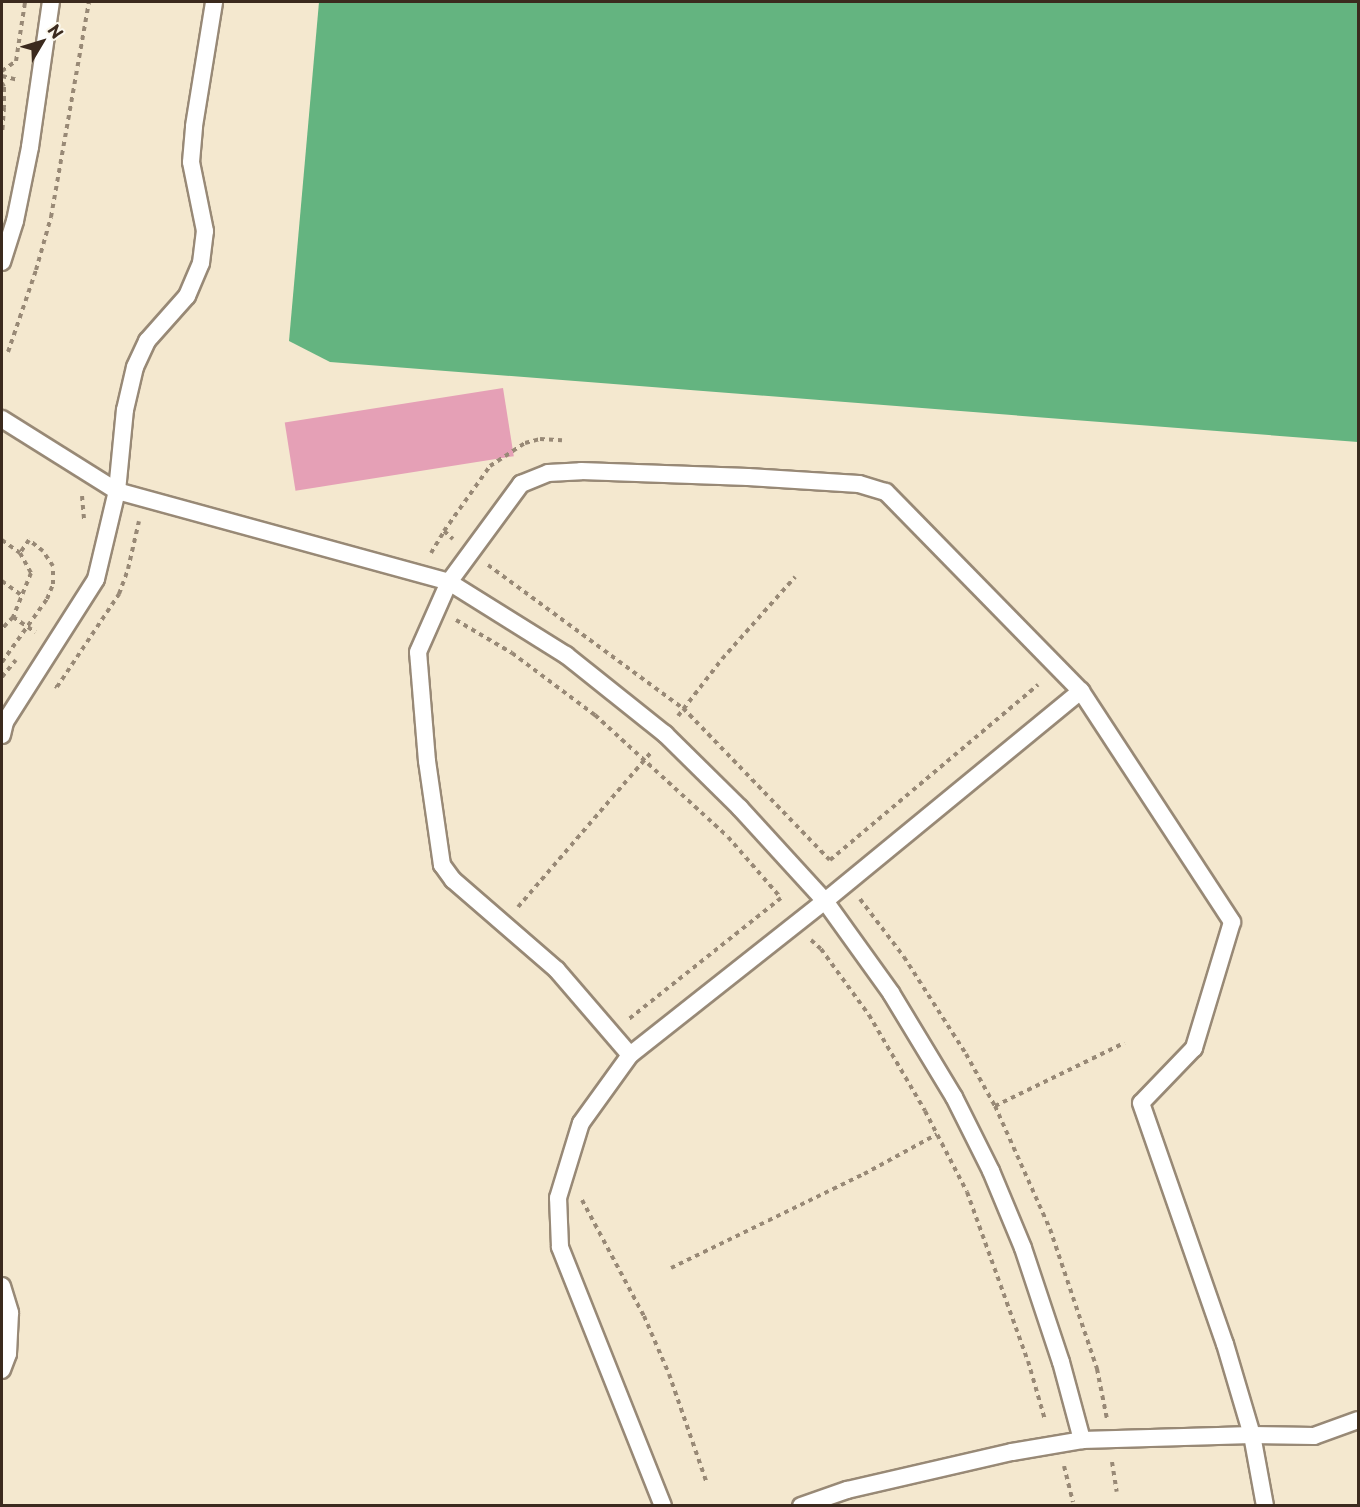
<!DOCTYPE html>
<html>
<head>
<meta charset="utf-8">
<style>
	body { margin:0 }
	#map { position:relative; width:1360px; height:1507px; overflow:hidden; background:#f4e8cf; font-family:"Playpen Sans",sans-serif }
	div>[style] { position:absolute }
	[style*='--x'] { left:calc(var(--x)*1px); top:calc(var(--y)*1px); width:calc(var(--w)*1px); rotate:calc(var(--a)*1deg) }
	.forest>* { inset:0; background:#64b480 }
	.building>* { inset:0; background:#e5a0b6; transform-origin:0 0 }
	.path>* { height:4px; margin-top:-2px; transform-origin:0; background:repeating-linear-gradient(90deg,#988976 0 4.5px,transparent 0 9px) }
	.roads { filter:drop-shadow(2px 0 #988976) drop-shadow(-2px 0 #988976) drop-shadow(0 2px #988976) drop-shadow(0 -2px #988976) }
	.service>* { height:16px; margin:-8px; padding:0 8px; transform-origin:8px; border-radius:8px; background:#fff }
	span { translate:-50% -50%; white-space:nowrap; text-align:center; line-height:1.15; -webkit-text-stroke:4.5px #fbf7ec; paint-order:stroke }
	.frame { position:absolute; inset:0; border:3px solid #3b2a1e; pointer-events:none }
	.north { position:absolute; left:12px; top:12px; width:60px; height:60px; -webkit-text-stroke:4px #fbf7ec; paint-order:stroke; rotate:52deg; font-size:16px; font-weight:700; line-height:24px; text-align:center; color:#3b2a1e }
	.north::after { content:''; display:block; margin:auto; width:21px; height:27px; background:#3b2a1e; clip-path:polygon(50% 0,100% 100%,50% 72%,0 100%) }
</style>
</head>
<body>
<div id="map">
	<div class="forest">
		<i style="clip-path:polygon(319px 2px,1358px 2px,1358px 442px,330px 362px,289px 341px)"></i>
	</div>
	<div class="building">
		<i style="left:503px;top:388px;width:69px;height:221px;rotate:81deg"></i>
	</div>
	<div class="path">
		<i style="--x:2;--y:71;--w:17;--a:-36"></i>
		<i style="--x:16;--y:61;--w:60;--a:-81.3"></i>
		<i style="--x:2;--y:76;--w:16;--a:14"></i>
		<i style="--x:2;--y:83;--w:4;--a:63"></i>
		<i style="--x:4;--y:87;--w:20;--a:90"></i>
		<i style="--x:4;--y:107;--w:27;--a:94"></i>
		<i style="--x:8;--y:352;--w:87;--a:-71.1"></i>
		<i style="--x:36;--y:270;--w:55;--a:-74.2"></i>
		<i style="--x:51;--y:217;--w:218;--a:-80"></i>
		<i style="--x:82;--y:496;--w:25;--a:85"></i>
		<i style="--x:444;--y:531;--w:80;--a:-54.7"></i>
		<i style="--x:490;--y:466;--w:42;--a:-33.3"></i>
		<i style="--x:525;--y:443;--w:16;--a:-15"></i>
		<i style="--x:540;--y:439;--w:22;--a:3"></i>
		<i style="--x:2;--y:540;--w:22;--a:36"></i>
		<i style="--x:20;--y:553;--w:23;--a:61"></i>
		<i style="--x:31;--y:573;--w:48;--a:112.2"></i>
		<i style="--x:13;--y:617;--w:16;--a:133"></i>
		<i style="--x:431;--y:553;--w:26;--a:-59"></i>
		<i style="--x:444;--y:531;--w:12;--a:42"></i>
		<i style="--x:488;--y:565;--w:242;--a:36.3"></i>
		<i style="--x:683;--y:708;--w:211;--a:46"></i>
		<i style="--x:830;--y:860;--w:272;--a:-40.1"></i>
		<i style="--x:2;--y:581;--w:26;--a:36"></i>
		<i style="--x:13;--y:617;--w:27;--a:34"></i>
		<i style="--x:456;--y:620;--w:65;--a:30.5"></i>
		<i style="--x:512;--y:653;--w:104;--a:36.8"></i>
		<i style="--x:595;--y:715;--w:180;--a:42.5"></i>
		<i style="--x:728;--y:837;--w:81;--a:49"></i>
		<i style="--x:781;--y:898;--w:194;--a:141.5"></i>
		<i style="--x:2;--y:662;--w:77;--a:-54.5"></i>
		<i style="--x:47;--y:599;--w:16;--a:-68"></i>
		<i style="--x:53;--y:584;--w:18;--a:-90"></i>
		<i style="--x:53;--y:566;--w:18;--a:-124"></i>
		<i style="--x:43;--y:551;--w:18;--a:-142"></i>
		<i style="--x:29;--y:540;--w:16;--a:125"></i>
		<i style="--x:2;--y:677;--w:22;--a:-51"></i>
		<i style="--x:55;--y:686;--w:2;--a:27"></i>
		<i style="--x:57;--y:687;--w:112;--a:-56.3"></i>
		<i style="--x:119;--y:594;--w:27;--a:-70"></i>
		<i style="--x:128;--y:569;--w:49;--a:-77.1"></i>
		<i style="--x:678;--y:716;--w:72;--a:-52.3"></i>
		<i style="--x:722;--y:659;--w:110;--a:-48.3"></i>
		<i style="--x:860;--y:899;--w:73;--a:52.8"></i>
		<i style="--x:904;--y:957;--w:115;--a:57.4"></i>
		<i style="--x:966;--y:1054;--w:60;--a:60.9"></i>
		<i style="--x:995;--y:1106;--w:135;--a:65.9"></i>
		<i style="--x:1050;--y:1229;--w:148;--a:71.4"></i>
		<i style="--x:1097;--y:1369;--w:51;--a:78.7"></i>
		<i style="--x:518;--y:907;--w:206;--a:-49.3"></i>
		<i style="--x:811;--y:940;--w:13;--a:42"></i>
		<i style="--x:821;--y:949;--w:82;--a:54"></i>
		<i style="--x:869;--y:1015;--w:111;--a:59.7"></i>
		<i style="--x:925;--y:1111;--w:91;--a:62.6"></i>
		<i style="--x:967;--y:1192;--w:180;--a:70.2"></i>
		<i style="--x:1028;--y:1361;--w:61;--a:73.9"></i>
		<i style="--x:995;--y:1106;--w:144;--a:-26"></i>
		<i style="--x:582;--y:1200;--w:132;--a:61.9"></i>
		<i style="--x:644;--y:1316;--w:63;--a:66.7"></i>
		<i style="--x:669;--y:1374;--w:113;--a:70.9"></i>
		<i style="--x:671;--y:1268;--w:215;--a:-26"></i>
		<i style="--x:864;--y:1174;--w:83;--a:-28.7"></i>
		<i style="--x:1112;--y:1462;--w:30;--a:81"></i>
		<i style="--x:1064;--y:1466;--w:37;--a:76"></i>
	</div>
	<div class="roads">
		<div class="service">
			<i style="--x:2;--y:262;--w:43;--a:-72.4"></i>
			<i style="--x:15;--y:221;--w:76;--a:-78.5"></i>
			<i style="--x:30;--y:147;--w:147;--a:-81.8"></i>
			<i style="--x:2;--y:419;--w:136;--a:32.1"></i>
			<i style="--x:117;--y:491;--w:344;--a:15.3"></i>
			<i style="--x:449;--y:582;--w:138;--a:32"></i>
			<i style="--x:566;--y:655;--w:127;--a:38.6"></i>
			<i style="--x:665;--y:734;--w:105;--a:44.6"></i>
			<i style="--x:740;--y:808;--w:126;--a:47.6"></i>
			<i style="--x:825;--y:901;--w:113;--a:54.3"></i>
			<i style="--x:891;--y:993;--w:122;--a:58.8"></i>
			<i style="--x:954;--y:1097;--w:83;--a:63.4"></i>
			<i style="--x:991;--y:1171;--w:83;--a:67.4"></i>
			<i style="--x:1023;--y:1248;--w:120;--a:71.6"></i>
			<i style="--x:1061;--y:1362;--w:81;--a:74.9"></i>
			<i style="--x:2;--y:735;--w:13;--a:-77"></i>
			<i style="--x:5;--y:722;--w:169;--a:-57.5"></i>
			<i style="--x:96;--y:579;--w:90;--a:-76.6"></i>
			<i style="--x:117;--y:491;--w:81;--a:-84.4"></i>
			<i style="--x:125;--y:410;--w:44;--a:-76.9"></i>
			<i style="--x:135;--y:367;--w:29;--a:-65"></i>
			<i style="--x:147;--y:341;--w:60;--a:-48.4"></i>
			<i style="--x:187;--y:296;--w:36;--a:-67"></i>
			<i style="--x:201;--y:263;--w:32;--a:-83"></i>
			<i style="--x:205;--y:231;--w:70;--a:-101.5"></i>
			<i style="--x:191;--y:162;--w:36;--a:-85"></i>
			<i style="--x:194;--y:126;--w:126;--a:-80.8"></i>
			<i style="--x:630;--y:1055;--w:112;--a:-130.7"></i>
			<i style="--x:557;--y:970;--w:138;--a:-139.1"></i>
			<i style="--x:453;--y:880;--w:19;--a:-126"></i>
			<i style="--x:442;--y:865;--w:105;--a:-98.2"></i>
			<i style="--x:427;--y:761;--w:109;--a:-94.7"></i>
			<i style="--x:418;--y:652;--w:77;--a:-66.1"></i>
			<i style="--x:449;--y:582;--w:122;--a:-53.7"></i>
			<i style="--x:521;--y:484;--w:29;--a:-22"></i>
			<i style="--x:548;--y:473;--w:33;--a:-3"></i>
			<i style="--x:581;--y:471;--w:167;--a:2.1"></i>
			<i style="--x:748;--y:477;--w:111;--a:3.6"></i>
			<i style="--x:859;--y:484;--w:28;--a:17"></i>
			<i style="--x:886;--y:492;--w:279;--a:45.6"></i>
			<i style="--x:1081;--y:691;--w:276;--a:56.8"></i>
			<i style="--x:1232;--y:922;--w:132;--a:106.8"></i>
			<i style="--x:1194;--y:1048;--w:76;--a:133.9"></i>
			<i style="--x:1141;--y:1103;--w:255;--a:70.8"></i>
			<i style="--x:1225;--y:1344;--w:95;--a:73.5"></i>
			<i style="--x:1252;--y:1435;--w:72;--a:79.6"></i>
			<i style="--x:2;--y:1286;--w:28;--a:73"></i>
			<i style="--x:10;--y:1313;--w:41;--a:92.8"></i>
			<i style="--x:8;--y:1354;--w:17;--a:111"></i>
			<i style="--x:663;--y:1506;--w:279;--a:-111.7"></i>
			<i style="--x:560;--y:1247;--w:49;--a:-92.3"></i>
			<i style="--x:558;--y:1198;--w:78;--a:-73"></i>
			<i style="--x:581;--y:1123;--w:84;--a:-54.2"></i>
			<i style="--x:630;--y:1055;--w:248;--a:-38.3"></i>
			<i style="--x:825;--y:901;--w:331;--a:-39.4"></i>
			<i style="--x:801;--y:1506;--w:49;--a:-19.2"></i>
			<i style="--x:847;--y:1490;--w:169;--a:-13"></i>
			<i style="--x:1012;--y:1452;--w:71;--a:-9.7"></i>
			<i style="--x:1082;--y:1440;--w:170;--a:-1.7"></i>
			<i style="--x:1252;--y:1435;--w:62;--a:0.9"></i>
			<i style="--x:1314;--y:1436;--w:47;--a:-20"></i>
		</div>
	</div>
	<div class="frame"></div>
	<div class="north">N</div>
</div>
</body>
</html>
